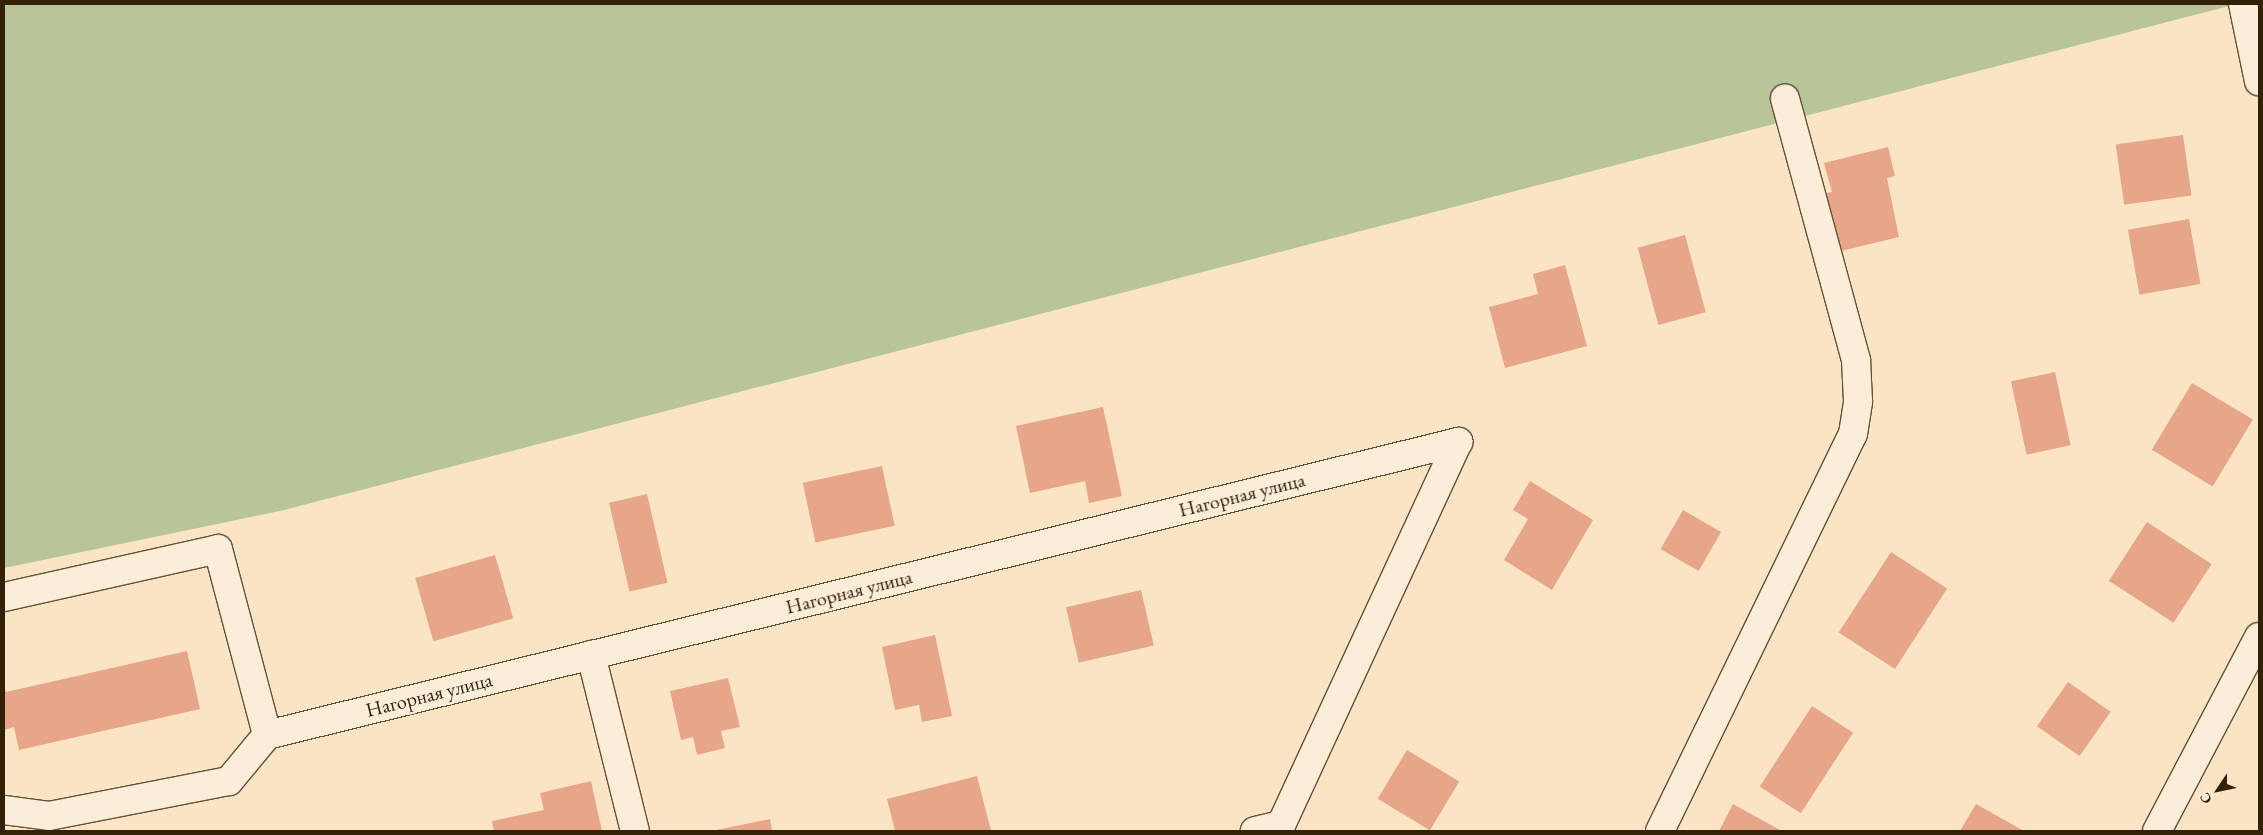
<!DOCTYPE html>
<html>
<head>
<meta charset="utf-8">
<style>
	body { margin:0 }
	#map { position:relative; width:2263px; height:835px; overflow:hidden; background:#fbe4c4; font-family:"EB Garamond",serif }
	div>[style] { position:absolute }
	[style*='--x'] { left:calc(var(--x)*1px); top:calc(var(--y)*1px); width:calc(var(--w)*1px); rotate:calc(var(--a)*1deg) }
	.green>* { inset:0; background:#b8c599 }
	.building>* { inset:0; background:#e7a689; transform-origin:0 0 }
	.roads { filter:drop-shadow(1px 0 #645236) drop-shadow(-1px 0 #645236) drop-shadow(0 1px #645236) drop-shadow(0 -1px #645236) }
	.minor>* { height:28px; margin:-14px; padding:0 14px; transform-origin:14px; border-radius:14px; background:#fcedd9 }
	span { translate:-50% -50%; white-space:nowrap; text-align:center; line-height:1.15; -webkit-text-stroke:4.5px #fcedd9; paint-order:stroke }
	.street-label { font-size:20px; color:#322106 }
	.frame { position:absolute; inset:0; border:5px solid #322106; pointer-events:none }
	.north { position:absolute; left:2193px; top:765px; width:50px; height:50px; -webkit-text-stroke:4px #fcedd9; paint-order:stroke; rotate:236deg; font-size:14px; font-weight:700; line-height:20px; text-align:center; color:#322106 }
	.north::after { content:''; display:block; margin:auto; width:18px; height:22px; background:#322106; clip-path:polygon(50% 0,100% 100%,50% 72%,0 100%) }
</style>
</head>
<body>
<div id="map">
	<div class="green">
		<i style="clip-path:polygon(4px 4px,2237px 4px,280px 511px,4px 568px)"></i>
	</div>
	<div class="building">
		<i style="left:2183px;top:135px;width:61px;height:68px;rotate:82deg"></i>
		<i style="clip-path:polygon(1888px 147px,1895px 176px,1887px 178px,1899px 237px,1841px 251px,1826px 193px,1832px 192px,1824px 163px)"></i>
		<i style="left:2189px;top:219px;width:66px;height:62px;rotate:80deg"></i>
		<i style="left:1685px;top:235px;width:80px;height:49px;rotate:75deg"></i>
		<i style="clip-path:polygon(1565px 265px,1587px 346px,1505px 368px,1489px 307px,1538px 294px,1533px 274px)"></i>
		<i style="left:2055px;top:372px;width:75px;height:45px;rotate:78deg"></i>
		<i style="left:2192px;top:383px;width:71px;height:78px;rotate:31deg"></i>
		<i style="clip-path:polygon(1103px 407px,1122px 496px,1089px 503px,1085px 481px,1030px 493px,1016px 426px)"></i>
		<i style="left:882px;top:466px;width:61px;height:81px;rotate:78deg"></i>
		<i style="clip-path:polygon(1530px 481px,1593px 520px,1552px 590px,1504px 560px,1528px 519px,1513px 510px)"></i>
		<i style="left:647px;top:494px;width:91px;height:39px;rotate:77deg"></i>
		<i style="left:1683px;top:510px;width:44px;height:45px;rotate:30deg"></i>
		<i style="left:2147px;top:522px;width:77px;height:70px;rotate:33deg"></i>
		<i style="left:1891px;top:552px;width:67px;height:96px;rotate:33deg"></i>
		<i style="left:495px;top:555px;width:66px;height:83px;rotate:74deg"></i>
		<i style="left:1141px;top:590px;width:57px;height:77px;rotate:77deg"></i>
		<i style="clip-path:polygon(935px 635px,952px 716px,922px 722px,919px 705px,895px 710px,882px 647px)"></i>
		<i style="clip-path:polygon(187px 651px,200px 709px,19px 750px,14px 727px,4px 730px,4px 686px,6px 692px)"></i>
		<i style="clip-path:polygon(728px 678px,740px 727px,721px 731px,725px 748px,697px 755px,693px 737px,681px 740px,670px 691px)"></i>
		<i style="left:2068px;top:682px;width:52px;height:54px;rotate:35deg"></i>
		<i style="left:1812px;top:706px;width:49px;height:96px;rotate:33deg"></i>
		<i style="left:1407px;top:750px;width:61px;height:57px;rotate:31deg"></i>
		<i style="clip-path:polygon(977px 776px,991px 831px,895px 831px,887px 799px)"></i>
		<i style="clip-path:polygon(591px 781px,602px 831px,494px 831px,492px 821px,544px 810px,540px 793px)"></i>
		<i style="clip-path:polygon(1733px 804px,1782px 831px,1719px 831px)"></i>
		<i style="clip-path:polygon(1976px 804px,2024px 831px,1960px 831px)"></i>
		<i style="clip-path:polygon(770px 819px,772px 831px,716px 831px,716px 830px)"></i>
	</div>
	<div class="roads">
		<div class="minor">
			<i style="--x:2243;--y:4;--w:79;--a:78.3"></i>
			<i style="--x:4;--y:597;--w:219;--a:-12.6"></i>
			<i style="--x:218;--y:549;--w:192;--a:75.2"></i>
			<i style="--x:591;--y:655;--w:181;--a:76"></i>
			<i style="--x:267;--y:735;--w:1227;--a:-13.82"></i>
			<i style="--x:1458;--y:442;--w:422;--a:114.8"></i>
			<i style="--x:1281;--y:825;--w:27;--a:167"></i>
			<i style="--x:4;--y:810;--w:45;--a:7.6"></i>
			<i style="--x:49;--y:816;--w:183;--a:-11"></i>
			<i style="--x:229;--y:781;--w:60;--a:-50.4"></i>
			<i style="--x:1660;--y:831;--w:441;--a:-64.1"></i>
			<i style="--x:1853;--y:434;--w:33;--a:-81"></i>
			<i style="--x:1858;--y:401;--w:41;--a:-92.8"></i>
			<i style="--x:1856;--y:360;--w:271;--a:-105.2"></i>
			<i style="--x:2157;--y:831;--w:219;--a:-62.3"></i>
		</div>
	</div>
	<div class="street-label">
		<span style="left:1242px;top:495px;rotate:-14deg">Нагорная улица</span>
		<span style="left:849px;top:592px;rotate:-14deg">Нагорная улица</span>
		<span style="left:429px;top:695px;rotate:-14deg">Нагорная улица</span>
	</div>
	<div class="frame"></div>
	<div class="north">С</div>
</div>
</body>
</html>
